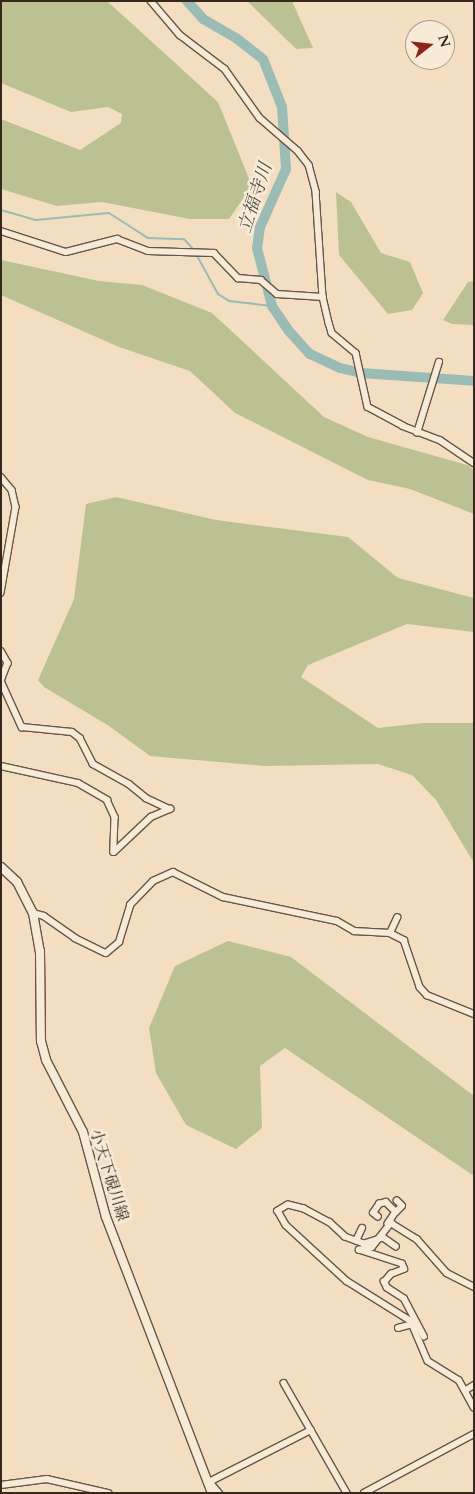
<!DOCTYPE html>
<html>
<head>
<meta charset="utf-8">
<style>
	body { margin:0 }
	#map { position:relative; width:475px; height:1494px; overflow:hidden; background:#f3dec2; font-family:Cardo,"Noto Serif JP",serif }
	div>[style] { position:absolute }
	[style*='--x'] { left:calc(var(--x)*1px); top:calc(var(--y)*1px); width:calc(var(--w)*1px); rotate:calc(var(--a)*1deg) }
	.green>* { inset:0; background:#bbc193 }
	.stream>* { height:2px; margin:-1px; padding:0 1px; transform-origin:1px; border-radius:1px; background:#9bbcb4 }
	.river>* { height:10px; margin:-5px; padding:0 5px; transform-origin:5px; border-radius:5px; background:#9bbcb4 }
	.roads { filter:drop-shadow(1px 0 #665647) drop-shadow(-1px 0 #665647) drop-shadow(0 1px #665647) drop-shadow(0 -1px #665647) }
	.street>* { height:5.5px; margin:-2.75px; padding:0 2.75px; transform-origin:2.75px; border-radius:2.75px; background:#f7ead7 }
	.secondary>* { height:8px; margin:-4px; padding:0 4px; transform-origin:4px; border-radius:4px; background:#f7ead7 }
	span { translate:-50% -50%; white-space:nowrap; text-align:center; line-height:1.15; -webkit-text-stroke:5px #f7ead7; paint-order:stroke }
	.street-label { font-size:16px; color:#37281e }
	.water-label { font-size:18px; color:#504d44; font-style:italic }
	.frame { position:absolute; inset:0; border:2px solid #37281e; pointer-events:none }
	.north { position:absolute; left:405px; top:20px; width:50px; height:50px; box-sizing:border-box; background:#f7ead7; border:1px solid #aa9c8d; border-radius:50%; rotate:74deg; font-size:14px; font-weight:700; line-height:20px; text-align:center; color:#37281e }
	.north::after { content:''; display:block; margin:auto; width:18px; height:22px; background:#8f2418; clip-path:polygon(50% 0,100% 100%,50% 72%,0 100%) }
</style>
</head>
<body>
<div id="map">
	<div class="green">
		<i style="clip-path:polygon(1px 1px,107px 1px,218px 102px,252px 186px,229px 219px,190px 219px,102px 202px,57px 206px,1px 189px,1px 119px,80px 150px,121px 123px,122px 114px,108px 107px,71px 112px,1px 83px)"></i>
		<i style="clip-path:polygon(247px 1px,292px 1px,313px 48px,296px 49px)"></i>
		<i style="clip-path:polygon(336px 192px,351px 202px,381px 253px,410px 262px,423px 293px,412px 310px,388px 314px,339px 255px)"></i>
		<i style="clip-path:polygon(1px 260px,99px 281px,142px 285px,212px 313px,324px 417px,368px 437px,467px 465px,474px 470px,474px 514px,410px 489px,368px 480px,235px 413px,190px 371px,119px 347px,1px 295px)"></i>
		<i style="clip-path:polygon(474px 281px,474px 325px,452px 324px,443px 320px,468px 282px)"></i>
		<i style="clip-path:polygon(116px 497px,216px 520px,348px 537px,398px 578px,474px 598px,474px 632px,407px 624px,308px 665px,301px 677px,378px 728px,423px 723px,474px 723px,474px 863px,436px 800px,412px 775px,378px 764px,265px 766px,150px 756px,109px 726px,44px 687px,38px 680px,74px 599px,86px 504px)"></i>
		<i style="clip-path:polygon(228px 941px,291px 957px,474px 1096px,474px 1176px,285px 1048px,260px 1066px,262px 1128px,236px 1149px,186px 1125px,156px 1073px,149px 1028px,175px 966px)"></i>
	</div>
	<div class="stream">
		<i style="--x:1;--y:210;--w:36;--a:16"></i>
		<i style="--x:36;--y:220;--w:73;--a:-5.5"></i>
		<i style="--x:109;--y:213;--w:46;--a:32.7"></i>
		<i style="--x:148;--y:238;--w:36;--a:2"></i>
		<i style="--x:184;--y:239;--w:15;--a:48"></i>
		<i style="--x:196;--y:254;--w:46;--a:61.2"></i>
		<i style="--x:218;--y:294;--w:13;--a:32"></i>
		<i style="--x:229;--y:301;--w:43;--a:6.6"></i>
	</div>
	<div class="river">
		<i style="--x:187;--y:1;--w:24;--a:48"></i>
		<i style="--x:203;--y:19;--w:38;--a:30"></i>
		<i style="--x:236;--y:38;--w:34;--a:38"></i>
		<i style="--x:263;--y:59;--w:52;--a:68.4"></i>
		<i style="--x:282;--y:107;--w:62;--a:86.3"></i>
		<i style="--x:286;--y:169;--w:64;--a:114.1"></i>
		<i style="--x:260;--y:227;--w:21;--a:98"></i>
		<i style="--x:257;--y:248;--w:60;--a:75.5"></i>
		<i style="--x:272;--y:306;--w:30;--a:56"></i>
		<i style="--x:289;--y:331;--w:31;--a:48"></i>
		<i style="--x:310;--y:354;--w:33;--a:25"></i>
		<i style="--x:340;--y:368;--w:22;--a:13"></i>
		<i style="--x:361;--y:373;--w:113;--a:4"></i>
	</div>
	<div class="roads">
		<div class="street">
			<i style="--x:151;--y:1;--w:45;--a:49.5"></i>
			<i style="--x:180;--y:35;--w:56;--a:37.1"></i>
			<i style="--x:225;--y:69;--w:60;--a:54.5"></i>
			<i style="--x:260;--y:118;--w:50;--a:41"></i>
			<i style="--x:298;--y:151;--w:18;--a:52"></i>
			<i style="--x:309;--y:165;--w:28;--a:75"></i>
			<i style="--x:316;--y:192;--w:105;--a:86.2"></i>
			<i style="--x:323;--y:297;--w:27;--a:77"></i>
			<i style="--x:329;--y:323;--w:10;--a:73"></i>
			<i style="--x:332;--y:333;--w:31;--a:40"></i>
			<i style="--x:356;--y:353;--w:55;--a:77.5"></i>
			<i style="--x:368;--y:407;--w:40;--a:28"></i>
			<i style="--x:403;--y:426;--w:40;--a:21"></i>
			<i style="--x:440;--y:440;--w:41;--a:34.1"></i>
			<i style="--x:1;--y:231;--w:68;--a:17.9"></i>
			<i style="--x:66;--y:252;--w:53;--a:-14.3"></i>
			<i style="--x:117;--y:239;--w:33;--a:21"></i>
			<i style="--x:148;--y:251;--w:66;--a:1.7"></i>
			<i style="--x:214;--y:253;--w:35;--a:46"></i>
			<i style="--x:238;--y:278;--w:23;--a:5"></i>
			<i style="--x:261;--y:280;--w:21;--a:41"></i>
			<i style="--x:277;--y:294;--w:46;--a:3.7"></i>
			<i style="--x:417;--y:433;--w:74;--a:-72.8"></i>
			<i style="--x:1;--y:477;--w:17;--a:50"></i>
			<i style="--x:12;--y:490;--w:17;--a:77"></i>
			<i style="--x:16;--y:507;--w:87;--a:99.9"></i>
			<i style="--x:1;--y:651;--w:14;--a:60"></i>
			<i style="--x:8;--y:663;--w:19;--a:111"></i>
			<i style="--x:1;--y:681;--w:51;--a:65.5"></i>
			<i style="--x:22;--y:727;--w:50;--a:5.7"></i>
			<i style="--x:72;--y:732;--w:10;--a:37"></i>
			<i style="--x:80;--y:738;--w:29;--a:63"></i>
			<i style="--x:93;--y:764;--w:41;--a:29.1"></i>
			<i style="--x:129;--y:784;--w:22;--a:39"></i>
			<i style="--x:146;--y:798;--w:26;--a:25"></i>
			<i style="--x:1;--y:766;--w:79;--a:12.4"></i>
			<i style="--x:78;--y:783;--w:34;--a:30"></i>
			<i style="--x:107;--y:800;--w:19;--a:65"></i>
			<i style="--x:115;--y:817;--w:35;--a:92"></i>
			<i style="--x:114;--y:852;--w:51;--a:-43.4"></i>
			<i style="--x:151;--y:817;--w:21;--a:-23"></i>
			<i style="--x:33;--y:913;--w:11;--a:15"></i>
			<i style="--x:44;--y:916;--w:38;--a:35"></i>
			<i style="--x:75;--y:938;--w:34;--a:26"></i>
			<i style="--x:106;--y:953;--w:17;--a:-40"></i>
			<i style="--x:119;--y:942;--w:39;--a:-73"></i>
			<i style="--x:130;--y:905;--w:33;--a:-46"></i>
			<i style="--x:153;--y:881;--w:22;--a:-24"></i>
			<i style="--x:173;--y:872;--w:56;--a:26.6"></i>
			<i style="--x:223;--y:897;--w:116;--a:11.9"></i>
			<i style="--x:337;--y:921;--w:20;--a:30"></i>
			<i style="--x:354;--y:931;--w:36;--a:3"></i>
			<i style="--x:390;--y:933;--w:16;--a:27"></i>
			<i style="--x:404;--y:940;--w:50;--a:71.2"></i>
			<i style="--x:420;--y:987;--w:11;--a:49"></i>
			<i style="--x:427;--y:995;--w:51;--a:22"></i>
			<i style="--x:390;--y:933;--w:17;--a:-65"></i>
			<i style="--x:396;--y:1212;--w:8;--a:-45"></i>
			<i style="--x:402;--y:1206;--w:7;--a:-135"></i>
			<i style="--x:378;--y:1217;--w:6;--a:-141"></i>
			<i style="--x:373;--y:1213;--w:11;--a:-56"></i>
			<i style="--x:379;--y:1204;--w:7;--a:-16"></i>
			<i style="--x:386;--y:1202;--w:14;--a:45"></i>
			<i style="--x:396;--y:1212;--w:14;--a:124"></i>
			<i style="--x:356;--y:1241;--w:14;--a:-65"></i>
			<i style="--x:396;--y:1247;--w:16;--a:-145"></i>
			<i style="--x:383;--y:1238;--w:20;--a:162"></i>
			<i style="--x:364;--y:1244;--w:20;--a:-160"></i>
			<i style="--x:345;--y:1237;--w:21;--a:-137"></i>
			<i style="--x:330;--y:1223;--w:30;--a:-152"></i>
			<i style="--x:304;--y:1209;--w:16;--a:-166"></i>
			<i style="--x:288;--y:1205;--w:12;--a:149"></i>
			<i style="--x:278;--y:1211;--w:16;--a:60"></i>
			<i style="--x:286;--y:1225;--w:83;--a:42.6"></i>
			<i style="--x:347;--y:1281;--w:75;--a:32"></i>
			<i style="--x:411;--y:1321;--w:43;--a:67"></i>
			<i style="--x:428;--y:1361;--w:36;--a:32"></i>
			<i style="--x:459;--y:1380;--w:31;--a:61"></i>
			<i style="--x:398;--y:1328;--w:16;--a:-15"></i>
			<i style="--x:424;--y:1337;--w:43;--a:-117.8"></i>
			<i style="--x:404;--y:1299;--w:20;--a:-147"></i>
			<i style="--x:387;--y:1288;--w:7;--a:-117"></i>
			<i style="--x:384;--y:1282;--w:11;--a:-49"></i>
			<i style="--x:391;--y:1274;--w:14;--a:-21"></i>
			<i style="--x:404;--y:1269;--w:5;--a:-112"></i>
			<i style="--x:402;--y:1264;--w:45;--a:-162"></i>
			<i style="--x:359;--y:1250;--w:13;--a:-13"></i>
			<i style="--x:372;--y:1247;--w:31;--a:-52"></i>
			<i style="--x:391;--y:1223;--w:31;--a:32"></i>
			<i style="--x:417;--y:1239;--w:45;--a:48.6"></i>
			<i style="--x:447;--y:1273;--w:30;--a:27"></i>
			<i style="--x:284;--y:1383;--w:127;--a:60.2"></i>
			<i style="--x:466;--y:1390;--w:9;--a:-32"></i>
			<i style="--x:209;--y:1481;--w:16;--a:50"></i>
			<i style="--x:211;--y:1481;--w:112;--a:-27"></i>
			<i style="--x:1;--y:1485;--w:46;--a:-7.4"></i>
			<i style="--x:47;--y:1479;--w:63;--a:12.9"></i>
			<i style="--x:364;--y:1493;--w:125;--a:-28.2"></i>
		</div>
		<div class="secondary">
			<i style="--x:1;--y:867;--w:22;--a:43"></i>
			<i style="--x:17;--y:882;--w:35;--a:63"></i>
			<i style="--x:33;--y:913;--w:39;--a:80"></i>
			<i style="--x:40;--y:951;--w:90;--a:89.4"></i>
			<i style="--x:41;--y:1041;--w:20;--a:75"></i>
			<i style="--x:46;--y:1060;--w:81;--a:62.8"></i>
			<i style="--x:83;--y:1132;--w:88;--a:74.9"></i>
			<i style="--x:106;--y:1217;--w:296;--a:69"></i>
		</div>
	</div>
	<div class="street-label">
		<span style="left:109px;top:1175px;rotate:73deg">小天下硯川線</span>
	</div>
	<div class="water-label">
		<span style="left:256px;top:198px;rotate:-72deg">立福寺川</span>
	</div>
	<div class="frame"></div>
	<div class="north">N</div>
</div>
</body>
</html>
